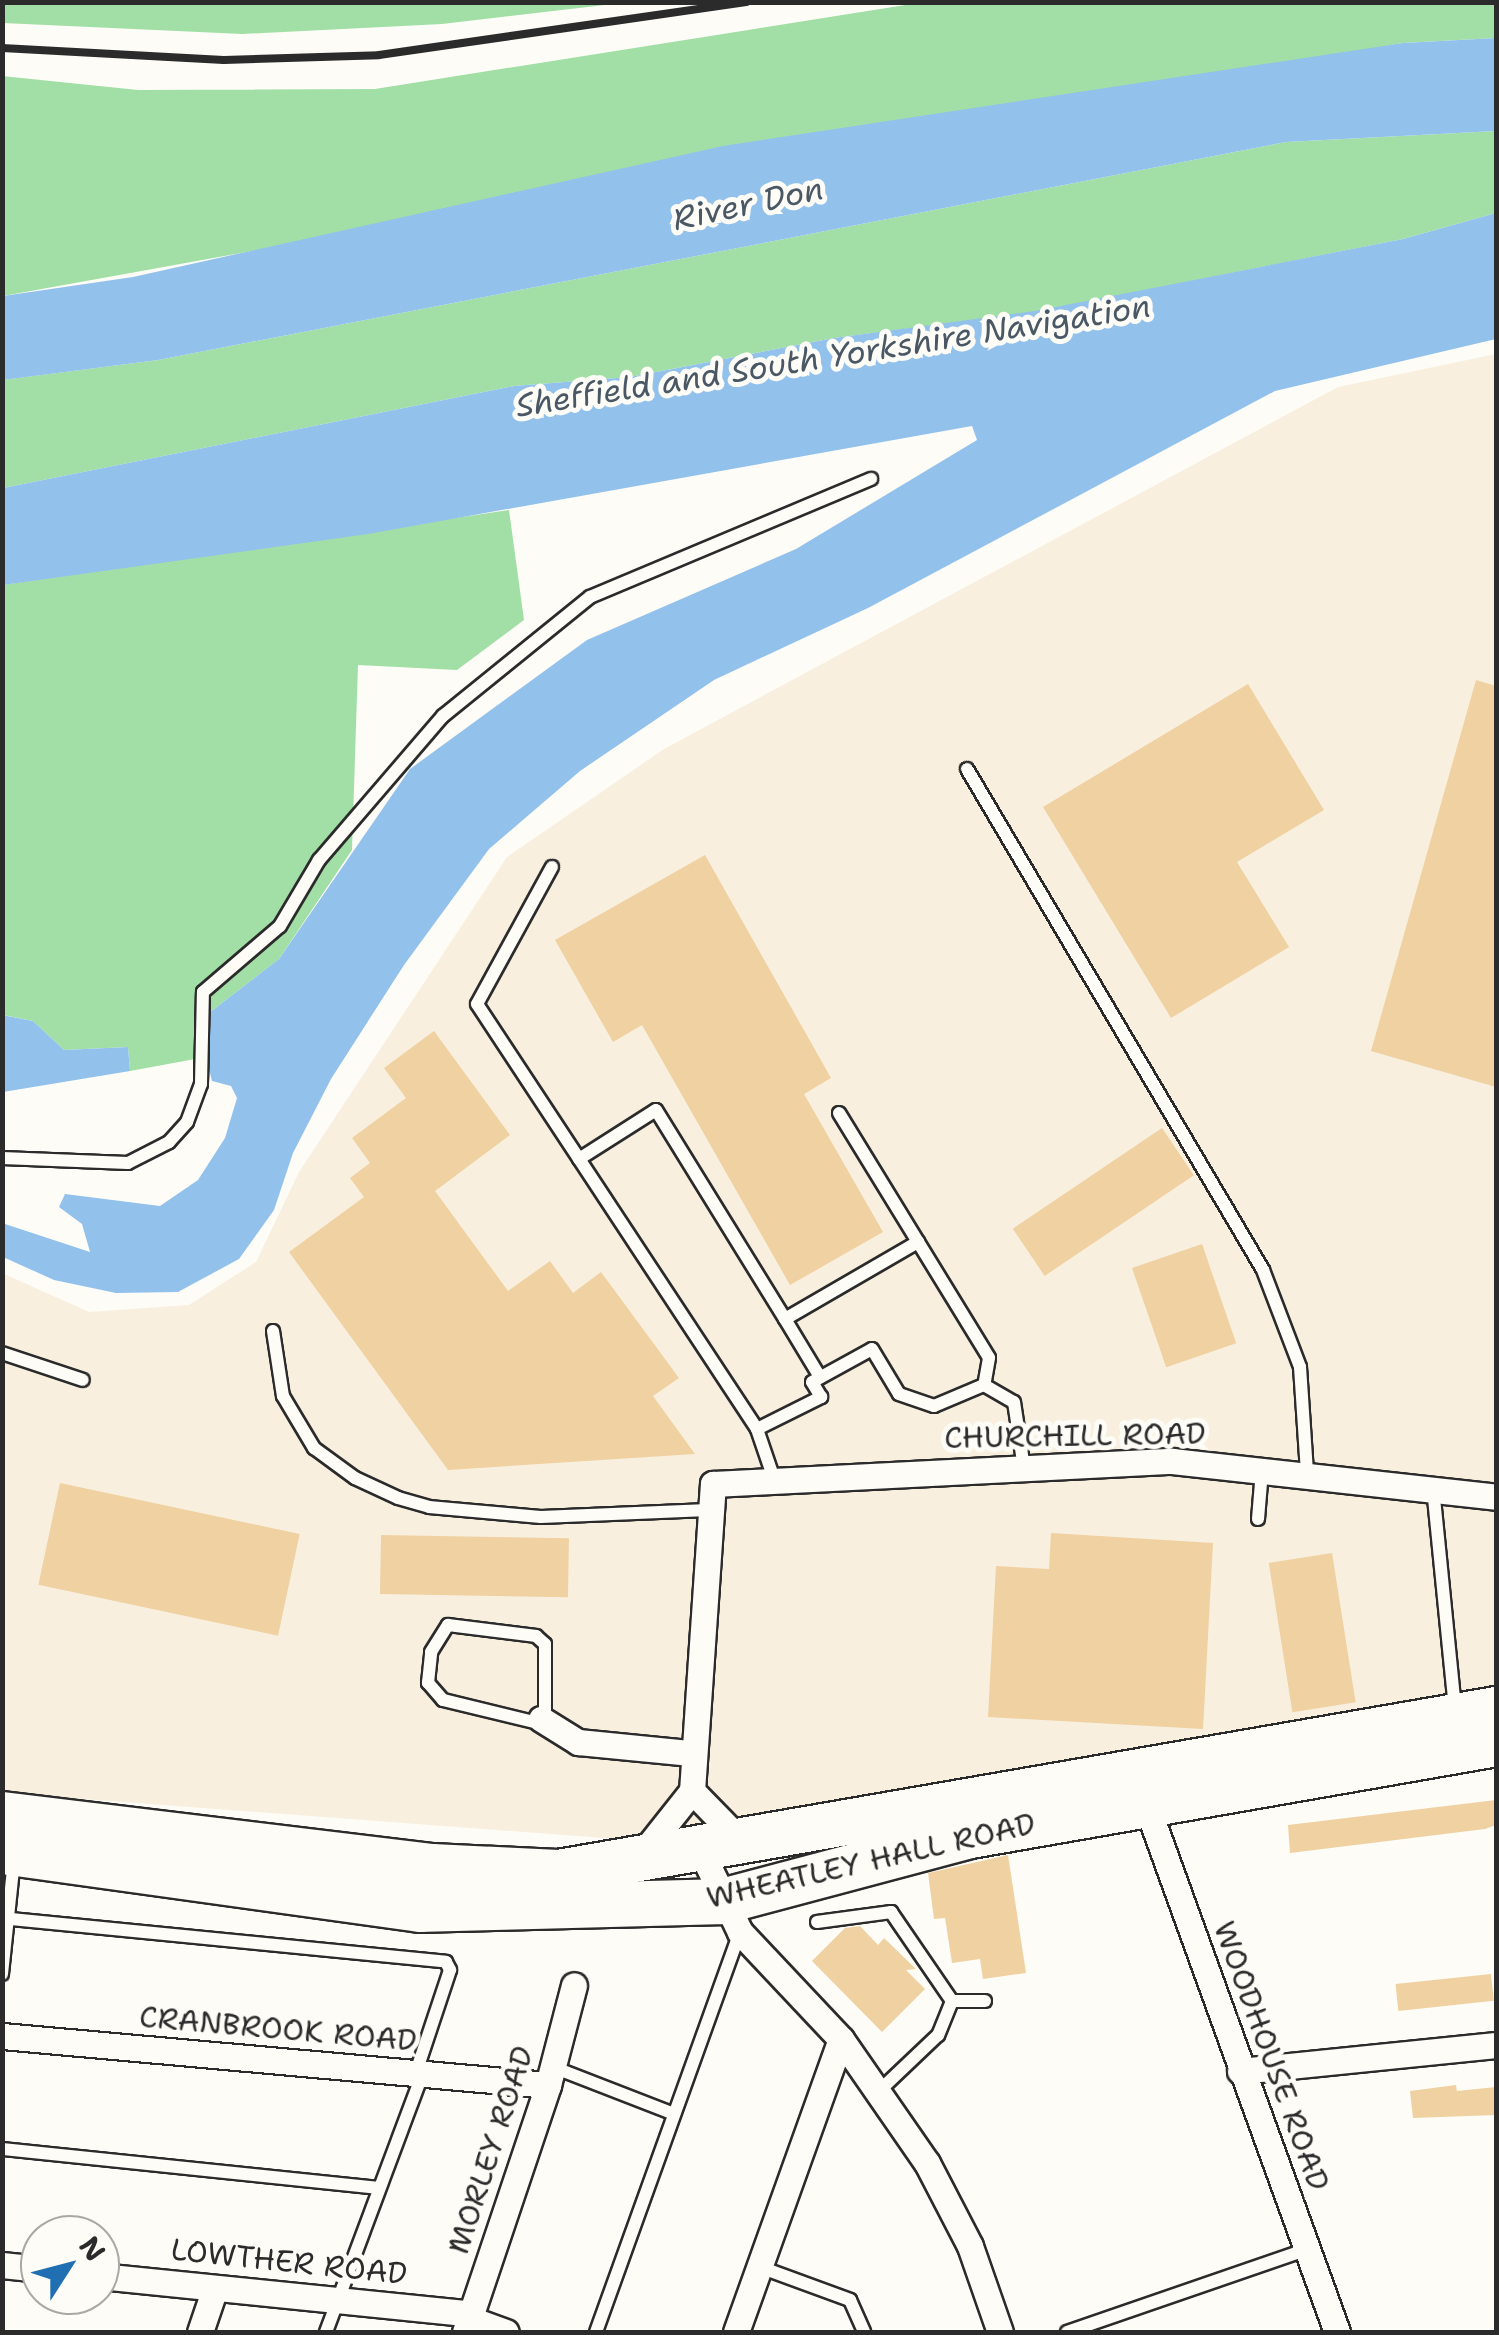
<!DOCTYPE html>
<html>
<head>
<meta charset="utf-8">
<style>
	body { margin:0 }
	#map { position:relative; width:1499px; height:2335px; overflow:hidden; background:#fdfcf7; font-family:"Shantell Sans",sans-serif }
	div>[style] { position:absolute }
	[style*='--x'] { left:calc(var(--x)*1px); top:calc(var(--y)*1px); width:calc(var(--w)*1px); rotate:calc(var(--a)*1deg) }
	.built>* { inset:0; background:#f9efde }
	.green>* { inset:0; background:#a2dfa6 }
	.water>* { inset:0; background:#92c1ec }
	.building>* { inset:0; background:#efd1a2; transform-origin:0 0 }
	.roads { filter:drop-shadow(2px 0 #2b2b2b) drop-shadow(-2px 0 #2b2b2b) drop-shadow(0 2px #2b2b2b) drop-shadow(0 -2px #2b2b2b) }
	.lane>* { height:12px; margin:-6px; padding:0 6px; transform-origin:6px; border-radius:6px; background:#fdfcf7 }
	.street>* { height:25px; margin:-12.5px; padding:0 12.5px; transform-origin:12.5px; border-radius:12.5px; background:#fdfcf7 }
	.highway>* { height:45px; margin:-22.5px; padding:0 22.5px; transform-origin:22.5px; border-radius:22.5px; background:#fdfcf7 }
	.rail>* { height:8px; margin:-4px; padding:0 4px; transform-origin:4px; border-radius:4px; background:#2b2b2b }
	span { translate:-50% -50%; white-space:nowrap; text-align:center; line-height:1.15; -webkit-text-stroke:10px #fdfcf7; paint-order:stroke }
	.street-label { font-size:30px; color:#2b2b2b }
	.water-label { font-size:32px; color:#4a5865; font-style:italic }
	.frame { position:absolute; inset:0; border:5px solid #2b2b2b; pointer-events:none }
	.north { position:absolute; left:20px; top:2215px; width:100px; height:100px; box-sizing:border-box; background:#fdfcf7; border:2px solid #a9a8a5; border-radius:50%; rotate:54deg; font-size:28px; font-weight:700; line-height:40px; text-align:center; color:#2b2b2b }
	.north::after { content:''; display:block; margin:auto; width:35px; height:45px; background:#1f6fb2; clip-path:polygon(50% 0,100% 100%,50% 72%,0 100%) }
</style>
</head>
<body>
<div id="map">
	<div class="built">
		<i style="clip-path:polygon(1496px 354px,1496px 1709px,698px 1845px,3px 1793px,2px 1273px,89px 1312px,189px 1305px,256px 1262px,299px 1172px,507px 857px,664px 749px,1338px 387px)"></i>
	</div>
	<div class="green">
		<i style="clip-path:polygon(3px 2px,622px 2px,622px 3px,442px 24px,242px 34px,3px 23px)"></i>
		<i style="clip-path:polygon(918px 3px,1496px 3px,1496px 38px,1403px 43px,3px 296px,2px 76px,138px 90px,375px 89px)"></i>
		<i style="clip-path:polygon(1496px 131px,1496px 213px,1403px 239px,1035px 312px,834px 338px,630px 377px,514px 386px,3px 488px,2px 380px,158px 360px,1286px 142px)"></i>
		<i style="clip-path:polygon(509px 510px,524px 620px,457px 670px,358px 665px,352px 850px,279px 959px,209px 1013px,206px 1057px,130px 1071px,128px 1047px,64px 1050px,33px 1021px,3px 1015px,2px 585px)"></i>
	</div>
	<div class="water">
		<i style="clip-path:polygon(1496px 38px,1496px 131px,1286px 142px,158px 360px,3px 380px,3px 296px,133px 277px,723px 146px,1403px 43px)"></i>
		<i style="clip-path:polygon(1496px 213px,1496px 339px,1275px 391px,868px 608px,714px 680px,580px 771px,489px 849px,404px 965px,331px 1079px,293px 1153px,274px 1210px,239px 1259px,178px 1292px,116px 1293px,54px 1280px,3px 1257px,2px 1223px,90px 1252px,82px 1224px,59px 1207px,65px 1194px,160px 1206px,198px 1180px,225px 1138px,237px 1098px,231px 1086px,212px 1081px,206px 1057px,209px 1013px,279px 959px,410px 769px,587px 640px,796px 549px,977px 440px,972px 426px,368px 534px,3px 585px,3px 488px,514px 386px,630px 377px,834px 338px,1035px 311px,1403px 239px)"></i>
		<i style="clip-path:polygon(2px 1015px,33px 1021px,64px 1050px,128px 1047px,130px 1071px,3px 1092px)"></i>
	</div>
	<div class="building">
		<i style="clip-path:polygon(1476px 680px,1496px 686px,1496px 1087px,1371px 1051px)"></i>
		<i style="clip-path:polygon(1248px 684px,1324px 810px,1237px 862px,1289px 947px,1171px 1018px,1043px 807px)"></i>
		<i style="clip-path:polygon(705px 855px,831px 1078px,804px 1094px,883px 1232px,790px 1285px,642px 1025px,613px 1042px,555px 940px)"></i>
		<i style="clip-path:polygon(434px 1031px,510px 1135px,435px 1191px,508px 1291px,550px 1261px,573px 1293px,601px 1272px,679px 1378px,653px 1396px,695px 1454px,448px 1470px,289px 1252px,364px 1197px,350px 1178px,370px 1163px,352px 1138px,406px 1098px,384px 1068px)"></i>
		<i style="left:1162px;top:1128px;width:57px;height:180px;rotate:56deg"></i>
		<i style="left:1202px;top:1244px;width:105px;height:74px;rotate:71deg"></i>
		<i style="left:60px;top:1483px;width:245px;height:104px;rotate:12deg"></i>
		<i style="clip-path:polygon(1051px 1533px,1213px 1543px,1203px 1729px,988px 1717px,996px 1566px,1049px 1569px)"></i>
		<i style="left:381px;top:1535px;width:188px;height:59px;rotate:1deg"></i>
		<i style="left:1332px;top:1553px;width:151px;height:64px;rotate:81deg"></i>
		<i style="clip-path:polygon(1496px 1800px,1496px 1825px,1485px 1829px,1290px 1853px,1288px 1825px)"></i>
		<i style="clip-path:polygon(1008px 1855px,1026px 1973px,983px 1979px,980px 1959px,952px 1963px,945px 1918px,934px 1919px,928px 1873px)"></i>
		<i style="clip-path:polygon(860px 1926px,878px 1945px,884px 1938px,916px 1969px,906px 1970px,925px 1989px,882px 2032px,812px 1961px,845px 1928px)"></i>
		<i style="left:1491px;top:1974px;width:27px;height:96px;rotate:84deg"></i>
		<i style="clip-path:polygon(1456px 2085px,1457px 2091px,1496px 2087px,1496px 2115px,1413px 2118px,1410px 2091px)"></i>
	</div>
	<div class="roads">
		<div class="lane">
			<i style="--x:967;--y:769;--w:582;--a:59.42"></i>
			<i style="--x:1263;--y:1270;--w:104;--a:69.1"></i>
			<i style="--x:1300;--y:1367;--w:105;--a:86.2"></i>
			<i style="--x:552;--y:867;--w:156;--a:118.7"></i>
			<i style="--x:477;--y:1004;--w:509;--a:56.62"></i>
			<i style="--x:757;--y:1429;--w:53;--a:71.2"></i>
			<i style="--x:839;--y:1113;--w:287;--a:58.5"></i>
			<i style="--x:989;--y:1358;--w:27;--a:100"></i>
			<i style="--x:2;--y:1158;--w:126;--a:2.3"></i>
			<i style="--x:128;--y:1163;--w:46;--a:-27.1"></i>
			<i style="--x:169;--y:1142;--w:27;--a:-48"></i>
			<i style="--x:187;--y:1122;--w:40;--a:-69.8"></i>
			<i style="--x:201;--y:1084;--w:92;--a:-88.8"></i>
			<i style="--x:203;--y:992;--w:101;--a:-40.6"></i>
			<i style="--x:280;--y:926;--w:77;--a:-59.4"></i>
			<i style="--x:319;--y:860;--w:190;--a:-49.3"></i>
			<i style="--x:443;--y:716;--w:189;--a:-39"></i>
			<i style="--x:590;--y:597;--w:305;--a:-22.8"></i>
			<i style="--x:579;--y:1159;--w:91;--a:-32.5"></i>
			<i style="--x:656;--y:1110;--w:246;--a:58.3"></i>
			<i style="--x:785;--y:1319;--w:154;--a:-30.1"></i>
			<i style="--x:785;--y:1319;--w:68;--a:58.9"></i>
			<i style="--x:273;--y:1331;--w:66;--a:81.3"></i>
			<i style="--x:283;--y:1396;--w:61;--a:59.2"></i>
			<i style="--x:314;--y:1448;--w:51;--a:36.2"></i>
			<i style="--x:355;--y:1478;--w:47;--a:24.9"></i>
			<i style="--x:398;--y:1498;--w:32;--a:16"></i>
			<i style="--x:429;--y:1507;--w:112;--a:5.1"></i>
			<i style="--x:541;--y:1517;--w:167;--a:-2.4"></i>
			<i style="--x:2;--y:1353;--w:85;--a:18.4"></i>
			<i style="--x:757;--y:1429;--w:72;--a:-26.6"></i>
			<i style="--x:821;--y:1397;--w:17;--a:-121"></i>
			<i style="--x:812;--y:1382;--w:68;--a:-28.8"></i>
			<i style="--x:872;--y:1349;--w:52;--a:59"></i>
			<i style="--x:899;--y:1394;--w:37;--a:19"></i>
			<i style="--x:934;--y:1406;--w:54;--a:-22.8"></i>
			<i style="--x:984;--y:1385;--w:34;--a:30"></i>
			<i style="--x:1014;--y:1402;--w:67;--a:81.4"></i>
			<i style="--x:1433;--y:1488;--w:222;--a:84.3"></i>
			<i style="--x:1258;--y:1519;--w:49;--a:-85.3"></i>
			<i style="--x:448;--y:1625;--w:89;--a:7.1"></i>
			<i style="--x:536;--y:1636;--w:12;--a:42"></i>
			<i style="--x:545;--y:1644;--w:73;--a:90"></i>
			<i style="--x:545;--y:1717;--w:9;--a:139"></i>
			<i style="--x:538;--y:1723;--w:98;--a:-166.4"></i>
			<i style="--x:443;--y:1700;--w:23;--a:-131"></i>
			<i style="--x:428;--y:1683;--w:31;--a:-84"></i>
			<i style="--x:431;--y:1652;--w:32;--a:-58"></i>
			<i style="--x:11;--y:1919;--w:437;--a:5.6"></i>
			<i style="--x:446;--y:1962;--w:9;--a:63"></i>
			<i style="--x:450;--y:1970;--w:111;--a:108.4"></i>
			<i style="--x:817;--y:1922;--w:75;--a:-7.7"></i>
			<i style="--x:891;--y:1912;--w:108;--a:55.6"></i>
			<i style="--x:952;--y:2001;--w:37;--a:112"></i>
			<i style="--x:938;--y:2035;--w:80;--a:136.5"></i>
			<i style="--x:2;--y:1974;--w:116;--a:-84"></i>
			<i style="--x:952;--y:2001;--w:33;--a:0"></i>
			<i style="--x:553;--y:2067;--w:130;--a:21.2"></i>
			<i style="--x:2;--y:2149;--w:378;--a:5.9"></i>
			<i style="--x:760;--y:2267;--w:96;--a:20.1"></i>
			<i style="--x:850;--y:2300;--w:35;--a:66"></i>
			<i style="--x:326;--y:2332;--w:274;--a:-69.5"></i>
			<i style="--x:596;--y:2332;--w:425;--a:-70.2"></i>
			<i style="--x:1067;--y:2332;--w:255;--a:-19"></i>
		</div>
		<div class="street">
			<i style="--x:541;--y:1719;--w:44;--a:31.9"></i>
			<i style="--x:578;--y:1742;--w:114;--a:5.6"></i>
			<i style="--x:1145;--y:1801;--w:565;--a:70.12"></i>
			<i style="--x:738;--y:1838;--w:66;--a:-134.4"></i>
			<i style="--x:692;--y:1791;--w:308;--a:-86.1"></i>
			<i style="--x:713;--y:1484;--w:460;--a:-2.9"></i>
			<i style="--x:1172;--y:1461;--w:326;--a:6.3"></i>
			<i style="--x:698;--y:1845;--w:97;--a:64.2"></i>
			<i style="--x:740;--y:1932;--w:147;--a:46.7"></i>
			<i style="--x:841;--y:2039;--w:151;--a:55.3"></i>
			<i style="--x:927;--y:2163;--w:93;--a:62.6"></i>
			<i style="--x:970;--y:2246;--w:91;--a:70.8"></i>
			<i style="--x:642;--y:1854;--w:80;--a:-51.6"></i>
			<i style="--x:2;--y:2036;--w:548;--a:5.13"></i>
			<i style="--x:1240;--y:2071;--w:257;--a:-5.8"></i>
			<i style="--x:2;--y:2265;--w:38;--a:6"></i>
			<i style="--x:100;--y:2276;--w:374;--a:5.8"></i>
			<i style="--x:470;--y:2319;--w:38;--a:20"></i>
			<i style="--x:200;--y:2332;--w:46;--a:-71.2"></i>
			<i style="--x:465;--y:2332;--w:261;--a:-71.4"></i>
			<i style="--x:548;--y:2085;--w:103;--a:-75.4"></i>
			<i style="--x:736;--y:2332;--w:311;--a:-70.3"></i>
		</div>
		<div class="highway">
			<i style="--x:2;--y:1814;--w:433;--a:6.9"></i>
			<i style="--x:432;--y:1866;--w:126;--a:2.7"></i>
			<i style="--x:558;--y:1872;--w:952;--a:-9.86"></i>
			<i style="--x:2;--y:1851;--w:422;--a:7.9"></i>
			<i style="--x:420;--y:1909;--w:302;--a:-1.5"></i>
			<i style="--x:722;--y:1901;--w:257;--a:-14.9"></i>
			<i style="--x:970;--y:1835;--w:534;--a:-9.92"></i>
		</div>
	</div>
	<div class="rail">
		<i style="--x:2;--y:48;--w:222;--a:3.1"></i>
		<i style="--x:224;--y:60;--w:155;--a:-1.8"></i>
		<i style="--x:379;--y:55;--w:371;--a:-8.2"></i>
	</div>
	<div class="street-label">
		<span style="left:1075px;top:1436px;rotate:-1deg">CHURCHILL ROAD</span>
		<span style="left:871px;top:1861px;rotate:-13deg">WHEATLEY HALL ROAD</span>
		<span style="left:278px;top:2029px;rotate:5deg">CRANBROOK ROAD</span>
		<span style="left:1271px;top:2056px;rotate:70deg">WOODHOUSE ROAD</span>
		<span style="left:491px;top:2150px;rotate:-72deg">MORLEY ROAD</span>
		<span style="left:289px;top:2262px;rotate:6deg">LOWTHER ROAD</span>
	</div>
	<div class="water-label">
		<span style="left:748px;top:204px;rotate:-12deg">River Don</span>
		<span style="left:833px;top:356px;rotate:-9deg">Sheffield and South Yorkshire Navigation</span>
	</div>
	<div class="frame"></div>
	<div class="north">N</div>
</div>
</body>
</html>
